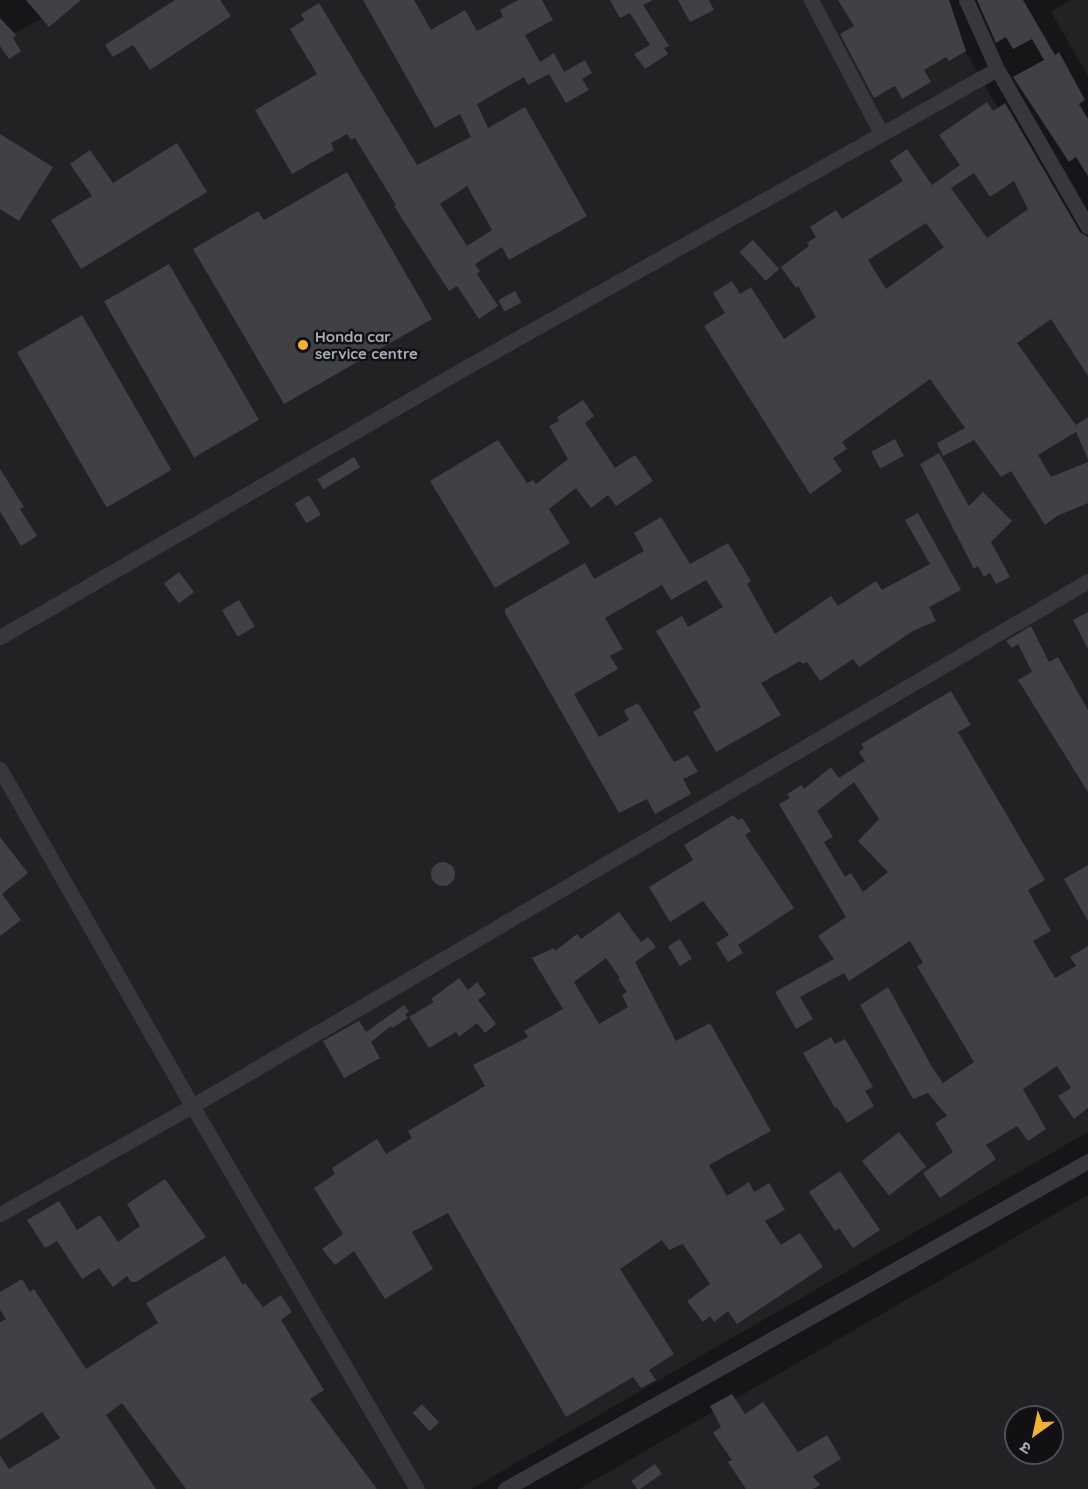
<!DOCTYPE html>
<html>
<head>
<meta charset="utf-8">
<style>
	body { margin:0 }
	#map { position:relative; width:1088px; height:1489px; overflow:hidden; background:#161618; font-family:Quicksand,"Noto Sans Devanagari",sans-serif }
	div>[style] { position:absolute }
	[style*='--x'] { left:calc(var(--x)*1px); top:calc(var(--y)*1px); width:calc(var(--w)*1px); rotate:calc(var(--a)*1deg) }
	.built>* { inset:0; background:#222225 }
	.building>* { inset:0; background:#404145; transform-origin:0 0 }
	.round { border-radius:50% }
	.street>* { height:15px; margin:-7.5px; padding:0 7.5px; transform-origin:7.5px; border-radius:7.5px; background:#37383d }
	.dots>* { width:16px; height:16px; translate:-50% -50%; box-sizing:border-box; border:3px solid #111113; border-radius:50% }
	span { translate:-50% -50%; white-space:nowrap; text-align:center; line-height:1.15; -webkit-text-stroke:5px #111113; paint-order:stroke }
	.poi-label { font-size:15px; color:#a8adb8; font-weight:700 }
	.left { translate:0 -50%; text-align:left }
	.north { position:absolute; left:1004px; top:1405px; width:60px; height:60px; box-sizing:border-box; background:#111113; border:2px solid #4d4f55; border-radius:50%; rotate:213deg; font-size:16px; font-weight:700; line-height:24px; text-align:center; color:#a8adb8 }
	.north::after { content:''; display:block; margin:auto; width:21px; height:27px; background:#f2b134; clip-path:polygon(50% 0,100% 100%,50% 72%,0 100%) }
</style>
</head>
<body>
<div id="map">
	<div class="built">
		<i style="clip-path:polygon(76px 0,936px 0,1088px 265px,1088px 1132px,471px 1489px,0 1489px,0 41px)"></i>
		<i style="clip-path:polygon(1070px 0,1088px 0,1088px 76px,1051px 12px)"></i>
		<i style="clip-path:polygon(evenodd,1088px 1195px,1088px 1489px,579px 1489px,1088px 1195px,1016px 1417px,1052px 1417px,1052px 1453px,1016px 1453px,1016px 1417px)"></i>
	</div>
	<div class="building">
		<i style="clip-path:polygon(26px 0,81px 0,49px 27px)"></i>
		<i style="clip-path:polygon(175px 0,220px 0,231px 16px,150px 70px,133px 45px,113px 57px,105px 45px)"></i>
		<i style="clip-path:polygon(evenodd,363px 0,414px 0,431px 30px,465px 10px,477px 31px,503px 17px,500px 10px,518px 0,542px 0,553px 20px,525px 35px,540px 62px,554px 53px,564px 72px,585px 60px,592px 73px,582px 79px,589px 90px,566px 103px,549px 74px,528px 85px,524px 77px,477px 104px,488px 128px,525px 107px,587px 216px,509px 260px,502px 247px,475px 264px,480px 271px,477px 274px,498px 306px,479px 319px,457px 286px,449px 291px,394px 206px,396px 205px,355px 138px,351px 140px,347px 134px,331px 143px,334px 150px,292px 174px,255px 110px,317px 74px,290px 29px,304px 20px,301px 14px,319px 3px,417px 165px,471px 137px,460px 114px,435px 128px,363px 0,467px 186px,492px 230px,467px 246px,440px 204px,467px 186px)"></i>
		<i style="clip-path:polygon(610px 0,653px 0,643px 5px,669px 46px,664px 48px,668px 54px,645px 69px,634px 54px,650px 45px,630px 13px,620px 18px)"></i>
		<i style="clip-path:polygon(678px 0,709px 0,714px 10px,690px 22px)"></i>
		<i style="clip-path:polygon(838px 0,949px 0,966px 51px,949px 61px,946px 57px,924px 70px,931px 82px,902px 99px,895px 86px,874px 98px,840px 34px,854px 26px)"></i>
		<i style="clip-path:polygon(977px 0,1023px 0,1055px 55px,1059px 52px,1085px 100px,1079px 104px,1088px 119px,1088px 176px,1076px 157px,1069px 162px,1013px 77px,1044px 60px,1032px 39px,1013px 49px,1006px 37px,996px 43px)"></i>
		<i style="clip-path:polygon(0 18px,16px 35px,13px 38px,21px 51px,9px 59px,0 46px)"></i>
		<i style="clip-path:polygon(evenodd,987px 102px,993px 111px,1005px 103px,1080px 232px,1088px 237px,1088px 376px,1051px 319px,1017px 343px,1076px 425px,1088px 417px,1088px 459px,1076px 432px,1038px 455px,1051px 477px,1088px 462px,1088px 503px,1057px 516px,1045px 525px,1011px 471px,1001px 477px,974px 440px,943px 456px,937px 443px,965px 428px,930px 379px,842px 442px,847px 449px,833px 458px,842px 471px,810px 494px,704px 326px,725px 313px,713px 293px,732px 281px,740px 294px,751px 287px,784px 339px,816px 317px,798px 286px,796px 288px,781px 267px,809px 246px,807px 243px,816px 237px,810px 227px,836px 210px,842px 219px,903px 181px,890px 161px,907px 149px,932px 185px,960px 165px,939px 135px,987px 102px,974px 173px,990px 197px,1014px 181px,1028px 209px,987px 238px,951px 188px,974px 173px,987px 102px,926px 223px,944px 247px,886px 289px,868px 260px,926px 223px)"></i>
		<i style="clip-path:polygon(0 134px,53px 167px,19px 221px,0 209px)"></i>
		<i style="clip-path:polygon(177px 143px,207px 192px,81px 269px,51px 220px,92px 196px,70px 164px,90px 150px,113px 183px)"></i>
		<i style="clip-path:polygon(347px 172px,432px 319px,284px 404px,193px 249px,258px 211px,264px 220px)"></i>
		<i style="left:753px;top:240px;width:39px;height:18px;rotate:48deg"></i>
		<i style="left:169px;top:264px;width:180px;height:75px;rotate:60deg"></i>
		<i style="left:515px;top:291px;width:13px;height:19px;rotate:61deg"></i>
		<i style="left:82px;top:315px;width:179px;height:75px;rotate:60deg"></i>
		<i style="clip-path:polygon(583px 400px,594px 416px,585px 423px,615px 468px,635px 455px,653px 481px,616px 506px,608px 495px,591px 508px,576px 488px,549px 509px,570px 543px,495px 588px,430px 481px,498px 440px,527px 483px,533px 480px,536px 484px,568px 459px,549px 426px,559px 421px,557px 417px)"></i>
		<i style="left:895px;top:439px;width:19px;height:27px;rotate:62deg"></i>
		<i style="clip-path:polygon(939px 453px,969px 506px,983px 492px,1012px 521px,991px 542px,1010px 577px,996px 584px,990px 573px,984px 577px,978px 566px,974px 569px,920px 464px)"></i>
		<i style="left:354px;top:457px;width:12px;height:43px;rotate:59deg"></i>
		<i style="clip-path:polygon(0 469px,24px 507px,20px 509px,37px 536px,21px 546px,0 511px)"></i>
		<i style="left:309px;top:495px;width:23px;height:17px;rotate:59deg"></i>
		<i style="clip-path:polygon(918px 513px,961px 590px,929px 607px,936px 621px,913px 631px,859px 667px,853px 659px,820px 681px,807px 662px,803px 664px,800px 661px,761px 683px,781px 715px,716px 752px,693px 712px,701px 707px,656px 631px,682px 616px,688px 627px,723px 607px,706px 580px,671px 600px,662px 585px,605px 618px,623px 649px,610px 656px,618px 669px,574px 694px,599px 737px,629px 720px,624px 710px,638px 703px,674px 762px,688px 755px,698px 772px,683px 779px,691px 794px,655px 814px,647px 799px,619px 813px,505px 613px,505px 609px,585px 563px,594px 579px,644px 551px,634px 533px,661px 517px,690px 564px,728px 543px,751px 581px,747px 584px,775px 634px,831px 596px,838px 606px,876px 581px,882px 590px,930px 564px,905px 520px)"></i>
		<i style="left:179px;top:572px;width:25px;height:19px;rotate:53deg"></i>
		<i style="left:239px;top:600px;width:31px;height:20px;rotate:59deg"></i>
		<i style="clip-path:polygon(1088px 612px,1088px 649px,1073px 620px)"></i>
		<i style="clip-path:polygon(1031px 626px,1049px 662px,1058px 657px,1088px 710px,1088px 792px,1018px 680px,1032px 672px,1018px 644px,1012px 648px,1006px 641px)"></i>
		<i style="clip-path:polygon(evenodd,951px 691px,971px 725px,958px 732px,1045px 880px,1028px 890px,1051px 931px,1033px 941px,1055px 978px,1076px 966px,1070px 957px,1088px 946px,1088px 1108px,1074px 1119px,1058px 1096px,1071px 1088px,1057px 1066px,1023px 1089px,1046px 1129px,1028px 1141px,1017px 1126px,986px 1145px,996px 1159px,940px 1198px,923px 1173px,953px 1152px,935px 1123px,947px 1116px,928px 1093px,913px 1099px,860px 1005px,888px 987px,932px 1067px,943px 1083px,974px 1062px,917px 966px,923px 963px,910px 941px,849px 981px,844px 973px,800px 997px,813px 1019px,796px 1029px,775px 992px,834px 959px,818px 936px,846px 917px,779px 804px,790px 798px,787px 794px,802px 785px,804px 789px,831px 767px,839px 778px,865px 761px,859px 752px,864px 748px,861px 744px,951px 691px,854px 782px,879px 819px,858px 841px,888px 872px,863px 892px,851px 873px,845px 877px,824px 842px,833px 837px,817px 811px,854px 782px)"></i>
		<i style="clip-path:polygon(733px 815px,738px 820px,742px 818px,751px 831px,745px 835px,794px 908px,738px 945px,743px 953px,728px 962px,716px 943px,729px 935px,703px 901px,670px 922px,649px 887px,693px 860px,684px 845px)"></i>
		<i style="clip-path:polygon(0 837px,28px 873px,2px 894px,21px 920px,0 936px)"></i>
		<i class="round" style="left:431px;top:862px;width:24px;height:24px"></i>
		<i style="clip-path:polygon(1088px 865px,1088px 921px,1064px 879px)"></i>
		<i style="clip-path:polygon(evenodd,619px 912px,641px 942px,648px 937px,656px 947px,635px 962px,676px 1041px,710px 1023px,771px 1131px,709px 1165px,727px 1196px,749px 1182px,754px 1192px,769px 1183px,785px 1210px,765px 1221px,781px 1245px,800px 1233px,823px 1267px,737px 1324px,728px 1311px,714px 1322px,710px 1316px,703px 1322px,687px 1301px,710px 1284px,683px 1244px,669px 1250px,662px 1240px,620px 1269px,674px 1354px,649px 1370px,656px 1380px,641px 1388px,633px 1377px,566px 1417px,448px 1213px,412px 1232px,433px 1269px,385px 1299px,354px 1251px,335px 1265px,322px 1249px,343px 1234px,314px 1188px,335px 1174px,332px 1168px,377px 1139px,386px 1154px,412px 1138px,408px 1131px,485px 1086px,473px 1065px,528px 1037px,524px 1031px,563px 1009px,532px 958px,554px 948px,555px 951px,577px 934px,581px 939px,619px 912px,606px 958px,620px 978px,618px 979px,627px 992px,622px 995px,628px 1007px,599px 1024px,574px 982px,606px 958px)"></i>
		<i style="left:680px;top:939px;width:23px;height:14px;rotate:59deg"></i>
		<i style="clip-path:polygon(459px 978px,468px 990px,477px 982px,486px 994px,478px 1000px,496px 1024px,485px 1033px,477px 1023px,459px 1037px,456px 1032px,429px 1048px,409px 1017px,434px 1002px,431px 999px)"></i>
		<i style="clip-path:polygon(404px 1005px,409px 1012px,405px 1014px,408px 1018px,392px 1028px,391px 1026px,371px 1042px,380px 1058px,344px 1078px,323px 1041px,359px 1021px,366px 1032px)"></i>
		<i style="clip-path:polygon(831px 1037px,835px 1044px,845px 1039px,873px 1087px,865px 1091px,874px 1106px,847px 1123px,837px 1107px,835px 1108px,803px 1053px)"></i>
		<i style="left:899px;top:1132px;width:44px;height:47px;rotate:52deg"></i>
		<i style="clip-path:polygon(840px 1171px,880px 1230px,853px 1248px,839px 1228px,835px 1231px,809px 1192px)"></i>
		<i style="clip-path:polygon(165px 1179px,206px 1237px,136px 1282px,131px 1282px,127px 1276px,113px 1287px,99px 1268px,82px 1279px,57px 1241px,45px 1248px,27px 1220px,59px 1201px,77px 1230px,100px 1215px,118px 1242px,140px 1226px,127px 1204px)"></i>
		<i style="clip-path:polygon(225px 1256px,243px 1285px,245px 1283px,263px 1307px,281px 1295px,292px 1312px,281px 1320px,324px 1390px,310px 1399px,377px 1489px,186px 1489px,122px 1403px,106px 1415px,156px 1489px,0 1489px,0 1455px,9px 1469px,60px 1438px,42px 1412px,0 1440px,0 1322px,6px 1319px,0 1310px,0 1292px,22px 1279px,30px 1292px,34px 1289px,86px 1369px,158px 1323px,146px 1303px)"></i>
		<i style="clip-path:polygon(732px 1394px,745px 1414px,763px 1402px,798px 1452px,827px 1435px,841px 1459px,813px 1476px,820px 1485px,813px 1489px,746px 1489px,728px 1462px,732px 1460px,713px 1433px,721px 1427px,710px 1406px)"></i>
		<i style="left:422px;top:1404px;width:25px;height:13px;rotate:47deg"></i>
		<i style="left:655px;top:1464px;width:12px;height:29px;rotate:55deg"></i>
	</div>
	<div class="street">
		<i style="--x:811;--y:0;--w:150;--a:62.2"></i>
		<i style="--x:966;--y:0;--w:76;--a:65.8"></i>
		<i style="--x:997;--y:69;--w:182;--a:60.1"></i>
		<i style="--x:0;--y:637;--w:543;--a:-30.06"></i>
		<i style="--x:470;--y:365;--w:604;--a:-29.32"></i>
		<i style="--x:0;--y:769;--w:388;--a:60.3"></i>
		<i style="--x:192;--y:1106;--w:220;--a:150.6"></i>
		<i style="--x:417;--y:1489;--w:444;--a:-120.4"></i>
		<i style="--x:192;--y:1106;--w:1038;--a:-30.37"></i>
		<i style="--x:505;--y:1489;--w:669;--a:-29.36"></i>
	</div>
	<div class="dots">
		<i style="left:303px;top:345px;background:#f2b134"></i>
	</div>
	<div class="poi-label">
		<span class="left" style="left:315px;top:345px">Honda car<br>service centre</span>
	</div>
	<div class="north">उ</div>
</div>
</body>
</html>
